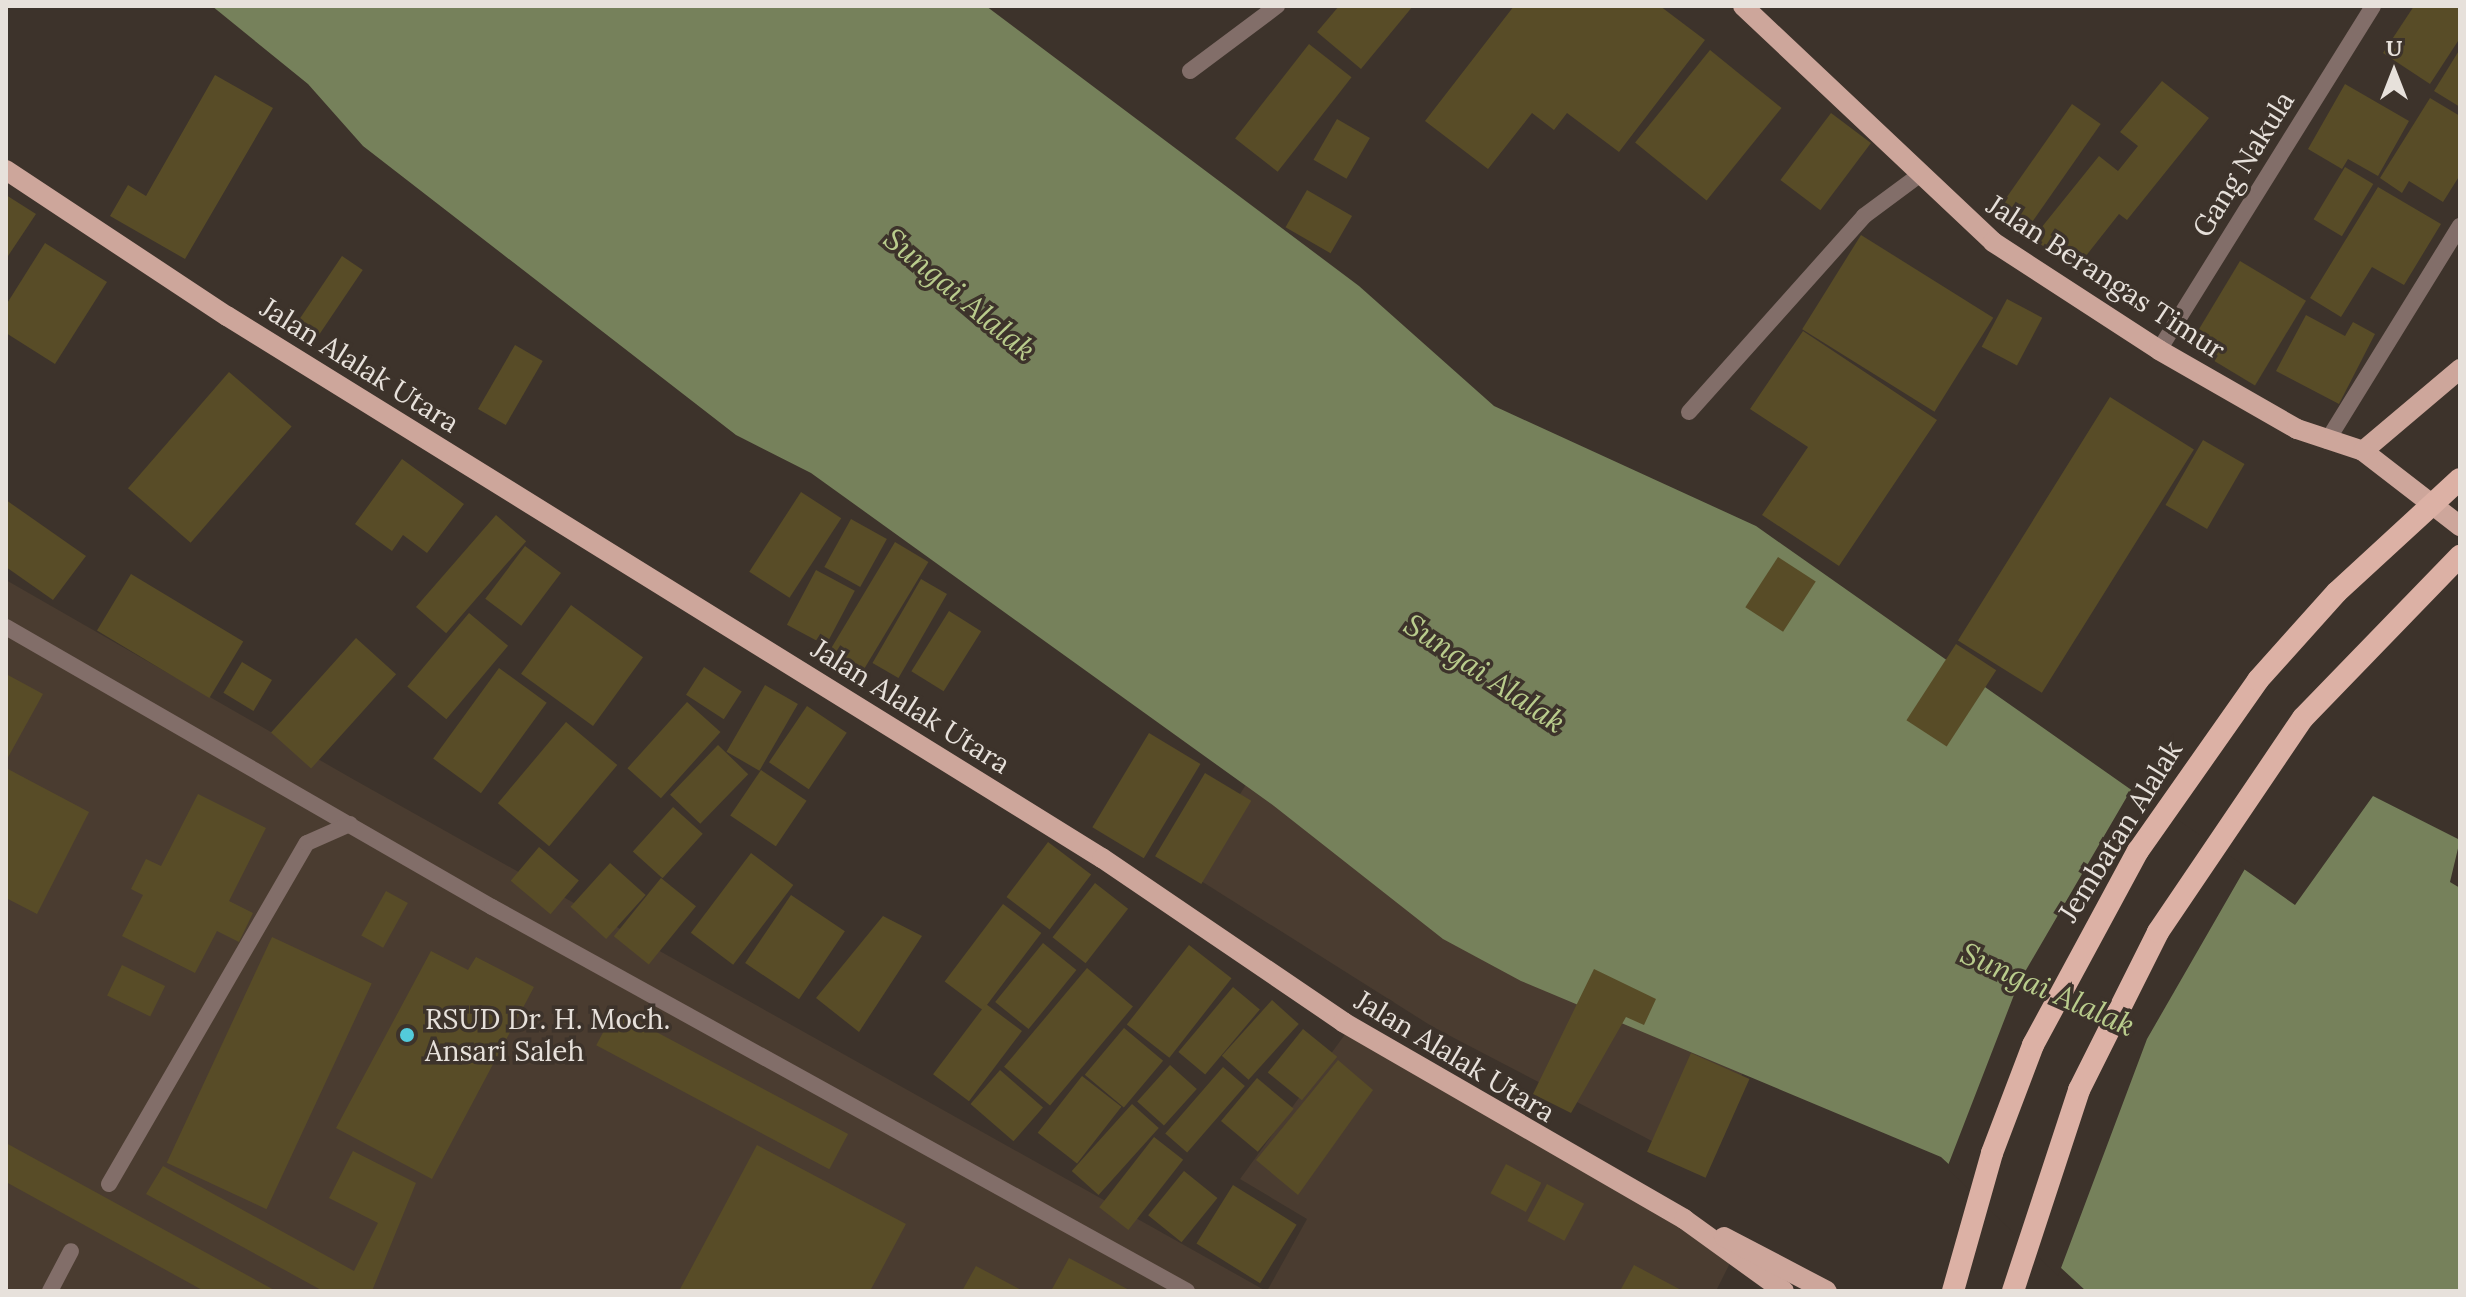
<!DOCTYPE html>
<html>
<head>
<meta charset="utf-8">
<style>
	body { margin:0 }
	#map { position:relative; width:2466px; height:1297px; overflow:hidden; background:#3d332b; font-family:Lora,serif }
	div>[style] { position:absolute }
	[style*='--x'] { left:calc(var(--x)*1px); top:calc(var(--y)*1px); width:calc(var(--w)*1px); rotate:calc(var(--a)*1deg) }
	.built>* { inset:0; background:#4a3c30 }
	.water>* { inset:0; background:#76815b }
	.pier>* { inset:0; background:#3d332b }
	.building>* { inset:0; background:#584c27; transform-origin:0 0 }
	.service>* { height:16px; margin:-8px; padding:0 8px; transform-origin:8px; border-radius:8px; background:#826e69 }
	.minor>* { height:16px; margin:-8px; padding:0 8px; transform-origin:8px; border-radius:8px; background:#826e69 }
	.primary>* { height:20px; margin:-10px; padding:0 10px; transform-origin:10px; border-radius:10px; background:#cda69b }
	.trunk>* { height:22px; margin:-11px; padding:0 11px; transform-origin:11px; border-radius:11px; background:#dcb1a5 }
	.trunk-bridge>* { height:22px; margin:-11px; padding:0 11px; transform-origin:11px; border-radius:11px; background:#dcb1a5 }
	.dots>* { width:22px; height:22px; translate:-50% -50%; box-sizing:border-box; border:4px solid #3d332b; border-radius:50% }
	span { translate:-50% -50%; white-space:nowrap; text-align:center; line-height:1.15; -webkit-text-stroke:7px #3d332b; paint-order:stroke }
	.street-label { font-size:28px; color:#e7e1db }
	.poi-label { font-size:28px; color:#e7e1db }
	.left { translate:0 -50%; text-align:left }
	.water-label { font-size:30px; color:#b9cc8c; font-style:italic }
	.frame { position:absolute; inset:0; border:8px solid #e7e1db; pointer-events:none }
	.north { position:absolute; left:2354px; top:32px; width:80px; height:80px; -webkit-text-stroke:6px #3d332b; paint-order:stroke; rotate:0deg; font-size:22px; font-weight:700; line-height:32px; text-align:center; color:#e7e1db }
	.north::after { content:''; display:block; margin:auto; width:28px; height:36px; background:#e7e1db; clip-path:polygon(50% 0,100% 100%,50% 72%,0 100%) }
</style>
</head>
<body>
<div id="map">
	<div class="built">
		<i style="clip-path:polygon(6px 580px,351px 778px,1266px 1291px,6px 1291px)"></i>
		<i style="clip-path:polygon(1272px 743px,1761px 1035px,1698px 1165px,1433px 1027px,1190px 874px)"></i>
		<i style="clip-path:polygon(1346px 1033px,1710px 1230px,1731px 1261px,1716px 1291px,1267px 1291px,1307px 1219px,1240px 1179px)"></i>
	</div>
	<div class="water">
		<i style="clip-path:polygon(212px 6px,986px 6px,1359px 286px,1494px 406px,1756px 526px,2295px 905px,2373px 796px,2460px 840px,2450px 882px,2460px 888px,2460px 1291px,2086px 1291px,1941px 1157px,1521px 981px,1443px 939px,1274px 806px,811px 473px,736px 435px,363px 146px,308px 84px)"></i>
	</div>
	<div class="pier">
		<i style="clip-path:polygon(2132px 788px,2246px 867px,2147px 1039px,2058px 1276px,1947px 1168px,2019px 982px)"></i>
	</div>
	<div class="building">
		<i style="clip-path:polygon(1339px 6px,1413px 6px,1361px 69px,1317px 32px)"></i>
		<i style="clip-path:polygon(1514px 6px,1660px 6px,1705px 40px,1619px 152px,1567px 113px,1554px 130px,1532px 113px,1488px 169px,1425px 121px)"></i>
		<i style="clip-path:polygon(2414px 6px,2460px 6px,2460px 38px,2430px 84px,2383px 53px)"></i>
		<i style="left:1309px;top:44px;width:54px;height:120px;rotate:38deg"></i>
		<i style="clip-path:polygon(2460px 49px,2460px 107px,2434px 91px)"></i>
		<i style="left:1710px;top:50px;width:92px;height:119px;rotate:39deg"></i>
		<i style="clip-path:polygon(215px 75px,273px 108px,185px 259px,110px 216px,128px 185px,146px 196px)"></i>
		<i style="clip-path:polygon(2162px 81px,2209px 118px,2127px 220px,2119px 214px,2074px 271px,2033px 238px,2099px 156px,2118px 171px,2138px 146px,2120px 132px)"></i>
		<i style="clip-path:polygon(2345px 84px,2409px 121px,2378px 176px,2348px 159px,2342px 169px,2308px 149px)"></i>
		<i style="clip-path:polygon(2430px 98px,2460px 116px,2460px 175px,2443px 202px,2409px 181px,2402px 193px,2380px 178px)"></i>
		<i style="left:2072px;top:104px;width:35px;height:130px;rotate:35deg"></i>
		<i style="left:1831px;top:113px;width:50px;height:84px;rotate:37deg"></i>
		<i style="left:1337px;top:119px;width:38px;height:47px;rotate:30deg"></i>
		<i style="left:2345px;top:167px;width:33px;height:61px;rotate:31deg"></i>
		<i style="clip-path:polygon(2378px 187px,2441px 224px,2404px 285px,2372px 267px,2341px 317px,2310px 298px)"></i>
		<i style="left:1307px;top:190px;width:52px;height:43px;rotate:30deg"></i>
		<i style="clip-path:polygon(6px 195px,36px 214px,6px 259px)"></i>
		<i style="left:1861px;top:235px;width:156px;height:111px;rotate:32deg"></i>
		<i style="clip-path:polygon(45px 243px,107px 282px,55px 364px,6px 333px,6px 305px)"></i>
		<i style="left:342px;top:256px;width:25px;height:91px;rotate:34deg"></i>
		<i style="left:2240px;top:261px;width:77px;height:99px;rotate:31deg"></i>
		<i style="left:2007px;top:299px;width:40px;height:54px;rotate:28deg"></i>
		<i style="clip-path:polygon(2306px 315px,2345px 336px,2353px 322px,2375px 334px,2339px 404px,2276px 371px)"></i>
		<i style="clip-path:polygon(1803px 331px,1937px 420px,1839px 566px,1762px 515px,1808px 447px,1750px 409px)"></i>
		<i style="left:515px;top:345px;width:32px;height:74px;rotate:30deg"></i>
		<i style="left:229px;top:372px;width:83px;height:154px;rotate:41deg"></i>
		<i style="left:2110px;top:397px;width:99px;height:287px;rotate:32deg"></i>
		<i style="left:2203px;top:440px;width:48px;height:75px;rotate:30deg"></i>
		<i style="clip-path:polygon(402px 459px,464px 504px,427px 553px,403px 535px,392px 551px,355px 524px)"></i>
		<i style="left:801px;top:492px;width:48px;height:95px;rotate:33deg"></i>
		<i style="clip-path:polygon(6px 500px,86px 556px,53px 600px,6px 567px)"></i>
		<i style="left:496px;top:515px;width:40px;height:122px;rotate:41deg"></i>
		<i style="left:851px;top:519px;width:41px;height:55px;rotate:29deg"></i>
		<i style="left:895px;top:542px;width:39px;height:126px;rotate:31deg"></i>
		<i style="left:525px;top:546px;width:45px;height:66px;rotate:37deg"></i>
		<i style="left:1778px;top:557px;width:45px;height:60px;rotate:33deg"></i>
		<i style="left:816px;top:570px;width:44px;height:62px;rotate:28deg"></i>
		<i style="left:131px;top:574px;width:131px;height:66px;rotate:31deg"></i>
		<i style="left:921px;top:579px;width:30px;height:97px;rotate:30deg"></i>
		<i style="left:571px;top:605px;width:89px;height:85px;rotate:36deg"></i>
		<i style="left:949px;top:611px;width:38px;height:71px;rotate:32deg"></i>
		<i style="left:469px;top:613px;width:51px;height:96px;rotate:40deg"></i>
		<i style="left:356px;top:638px;width:54px;height:127px;rotate:42deg"></i>
		<i style="left:1956px;top:644px;width:48px;height:91px;rotate:33deg"></i>
		<i style="left:242px;top:662px;width:35px;height:36px;rotate:31deg"></i>
		<i style="left:704px;top:667px;width:45px;height:33px;rotate:33deg"></i>
		<i style="left:499px;top:668px;width:59px;height:112px;rotate:36deg"></i>
		<i style="clip-path:polygon(6px 674px,43px 694px,6px 761px)"></i>
		<i style="left:765px;top:685px;width:38px;height:77px;rotate:30deg"></i>
		<i style="left:687px;top:702px;width:45px;height:89px;rotate:42deg"></i>
		<i style="left:807px;top:706px;width:48px;height:68px;rotate:34deg"></i>
		<i style="left:566px;top:722px;width:67px;height:106px;rotate:40deg"></i>
		<i style="left:1149px;top:733px;width:60px;height:110px;rotate:31deg"></i>
		<i style="left:718px;top:745px;width:42px;height:69px;rotate:44deg"></i>
		<i style="clip-path:polygon(6px 768px,89px 812px,37px 914px,6px 898px)"></i>
		<i style="left:761px;top:770px;width:55px;height:55px;rotate:34deg"></i>
		<i style="left:1205px;top:773px;width:54px;height:97px;rotate:31deg"></i>
		<i style="clip-path:polygon(198px 794px,266px 828px,229px 901px,253px 913px,239px 942px,217px 931px,195px 973px,122px 936px,143px 895px,131px 889px,146px 859px,161px 866px)"></i>
		<i style="left:673px;top:807px;width:40px;height:60px;rotate:42deg"></i>
		<i style="left:1048px;top:842px;width:54px;height:69px;rotate:37deg"></i>
		<i style="left:539px;top:847px;width:52px;height:44px;rotate:40deg"></i>
		<i style="left:751px;top:853px;width:53px;height:100px;rotate:37deg"></i>
		<i style="left:610px;top:863px;width:48px;height:59px;rotate:42deg"></i>
		<i style="left:661px;top:878px;width:45px;height:75px;rotate:39deg"></i>
		<i style="left:1095px;top:883px;width:42px;height:69px;rotate:38deg"></i>
		<i style="left:386px;top:891px;width:25px;height:51px;rotate:29deg"></i>
		<i style="left:791px;top:895px;width:65px;height:82px;rotate:34deg"></i>
		<i style="left:1003px;top:904px;width:48px;height:97px;rotate:37deg"></i>
		<i style="clip-path:polygon(883px 916px,922px 936px,859px 1032px,816px 998px)"></i>
		<i style="left:272px;top:937px;width:110px;height:249px;rotate:25deg"></i>
		<i style="left:1043px;top:943px;width:43px;height:76px;rotate:39deg"></i>
		<i style="left:1189px;top:945px;width:54px;height:101px;rotate:38deg"></i>
		<i style="clip-path:polygon(431px 951px,468px 970px,476px 957px,534px 987px,432px 1179px,336px 1128px)"></i>
		<i style="left:122px;top:965px;width:48px;height:34px;rotate:26deg"></i>
		<i style="left:1087px;top:968px;width:60px;height:129px;rotate:40deg"></i>
		<i style="clip-path:polygon(1594px 969px,1656px 999px,1644px 1025px,1626px 1017px,1571px 1113px,1533px 1094px)"></i>
		<i style="left:1233px;top:987px;width:35px;height:85px;rotate:40deg"></i>
		<i style="left:1272px;top:1000px;width:36px;height:75px;rotate:42deg"></i>
		<i style="left:986px;top:1004px;width:45px;height:88px;rotate:37deg"></i>
		<i style="left:615px;top:1010px;width:264px;height:40px;rotate:28deg"></i>
		<i style="left:1124px;top:1028px;width:51px;height:61px;rotate:40deg"></i>
		<i style="left:1303px;top:1029px;width:44px;height:56px;rotate:39deg"></i>
		<i style="left:1691px;top:1053px;width:64px;height:108px;rotate:24deg"></i>
		<i style="clip-path:polygon(1338px 1060px,1373px 1090px,1298px 1195px,1256px 1160px)"></i>
		<i style="left:1170px;top:1065px;width:36px;height:49px;rotate:42deg"></i>
		<i style="left:1223px;top:1067px;width:29px;height:88px;rotate:41deg"></i>
		<i style="left:1000px;top:1070px;width:57px;height:45px;rotate:41deg"></i>
		<i style="left:1082px;top:1076px;width:50px;height:72px;rotate:38deg"></i>
		<i style="left:1257px;top:1078px;width:48px;height:56px;rotate:40deg"></i>
		<i style="left:1132px;top:1104px;width:36px;height:90px;rotate:42deg"></i>
		<i style="left:1154px;top:1137px;width:37px;height:89px;rotate:38deg"></i>
		<i style="clip-path:polygon(6px 1143px,276px 1291px,204px 1291px,6px 1182px)"></i>
		<i style="clip-path:polygon(757px 1145px,906px 1224px,870px 1291px,679px 1291px)"></i>
		<i style="clip-path:polygon(353px 1151px,416px 1183px,372px 1291px,323px 1291px,146px 1194px,163px 1166px,354px 1271px,378px 1223px,329px 1198px)"></i>
		<i style="left:1506px;top:1164px;width:40px;height:33px;rotate:28deg"></i>
		<i style="left:1184px;top:1171px;width:43px;height:57px;rotate:39deg"></i>
		<i style="left:1547px;top:1184px;width:42px;height:42px;rotate:28deg"></i>
		<i style="left:1233px;top:1185px;width:75px;height:69px;rotate:32deg"></i>
		<i style="clip-path:polygon(1069px 1258px,1131px 1291px,1051px 1291px)"></i>
		<i style="clip-path:polygon(1634px 1265px,1683px 1291px,1620px 1291px)"></i>
		<i style="clip-path:polygon(976px 1266px,1023px 1291px,962px 1291px)"></i>
	</div>
	<div class="service">
		<i style="--x:1190;--y:71;--w:109;--a:-36.8"></i>
		<i style="--x:6;--y:627;--w:561;--a:29.95"></i>
		<i style="--x:492;--y:907;--w:794;--a:28.92"></i>
		<i style="--x:109;--y:1184;--w:394;--a:-59.9"></i>
		<i style="--x:307;--y:843;--w:47;--a:-23.8"></i>
		<i style="--x:50;--y:1291;--w:45;--a:-62.3"></i>
	</div>
	<div class="minor">
		<i style="--x:2159;--y:350;--w:405;--a:-58.1"></i>
		<i style="--x:1689;--y:412;--w:263;--a:-48.2"></i>
		<i style="--x:1864;--y:216;--w:67;--a:-36.5"></i>
		<i style="--x:2327;--y:441;--w:253;--a:-58.3"></i>
	</div>
	<div class="primary">
		<i style="--x:1743;--y:6;--w:344;--a:43.3"></i>
		<i style="--x:1993;--y:242;--w:198;--a:33"></i>
		<i style="--x:2159;--y:350;--w:159;--a:29.8"></i>
		<i style="--x:2297;--y:429;--w:70;--a:18.4"></i>
		<i style="--x:2363;--y:451;--w:123;--a:37.7"></i>
		<i style="--x:6;--y:170;--w:265;--a:33.5"></i>
		<i style="--x:227;--y:316;--w:1029;--a:31.78"></i>
		<i style="--x:1102;--y:858;--w:292;--a:34.2"></i>
		<i style="--x:1343;--y:1022;--w:394;--a:30"></i>
		<i style="--x:1684;--y:1219;--w:123;--a:35.8"></i>
		<i style="--x:2363;--y:451;--w:127;--a:-40.2"></i>
		<i style="--x:1724;--y:1237;--w:116;--a:27.7"></i>
	</div>
	<div class="trunk">
		<i style="--x:2013;--y:1291;--w:212;--a:-71.8"></i>
		<i style="--x:2079;--y:1090;--w:177;--a:-63.4"></i>
		<i style="--x:2158;--y:932;--w:258;--a:-55.9"></i>
		<i style="--x:2303;--y:718;--w:226;--a:-45.9"></i>
	</div>
	<div class="trunk-bridge">
		<i style="--x:1953;--y:1291;--w:143;--a:-74.2"></i>
		<i style="--x:1992;--y:1153;--w:116;--a:-69.2"></i>
		<i style="--x:2033;--y:1045;--w:221;--a:-61.6"></i>
		<i style="--x:2138;--y:851;--w:209;--a:-54.9"></i>
		<i style="--x:2258;--y:680;--w:118;--a:-48.1"></i>
		<i style="--x:2337;--y:592;--w:167;--a:-42.6"></i>
	</div>
	<div class="dots">
		<i style="left:407px;top:1035px;background:#53cbda"></i>
	</div>
	<div class="street-label">
		<span style="left:2243px;top:164px;rotate:-58deg">Gang Nakula</span>
		<span style="left:2106px;top:277px;rotate:33deg">Jalan Berangas Timur</span>
		<span style="left:360px;top:365px;rotate:32deg">Jalan Alalak Utara</span>
		<span style="left:911px;top:706px;rotate:32deg">Jalan Alalak Utara</span>
		<span style="left:2120px;top:831px;rotate:-58deg">Jembatan Alalak</span>
		<span style="left:1455px;top:1056px;rotate:31deg">Jalan Alalak Utara</span>
	</div>
	<div class="poi-label">
		<span class="left" style="left:425px;top:1035px">RSUD Dr. H. Moch.<br>Ansari Saleh</span>
	</div>
	<div class="water-label">
		<span style="left:960px;top:294px;rotate:40deg">Sungai Alalak</span>
		<span style="left:1485px;top:673px;rotate:34deg">Sungai Alalak</span>
		<span style="left:2048px;top:989px;rotate:24deg">Sungai Alalak</span>
	</div>
	<div class="frame"></div>
	<div class="north">U</div>
</div>
</body>
</html>
